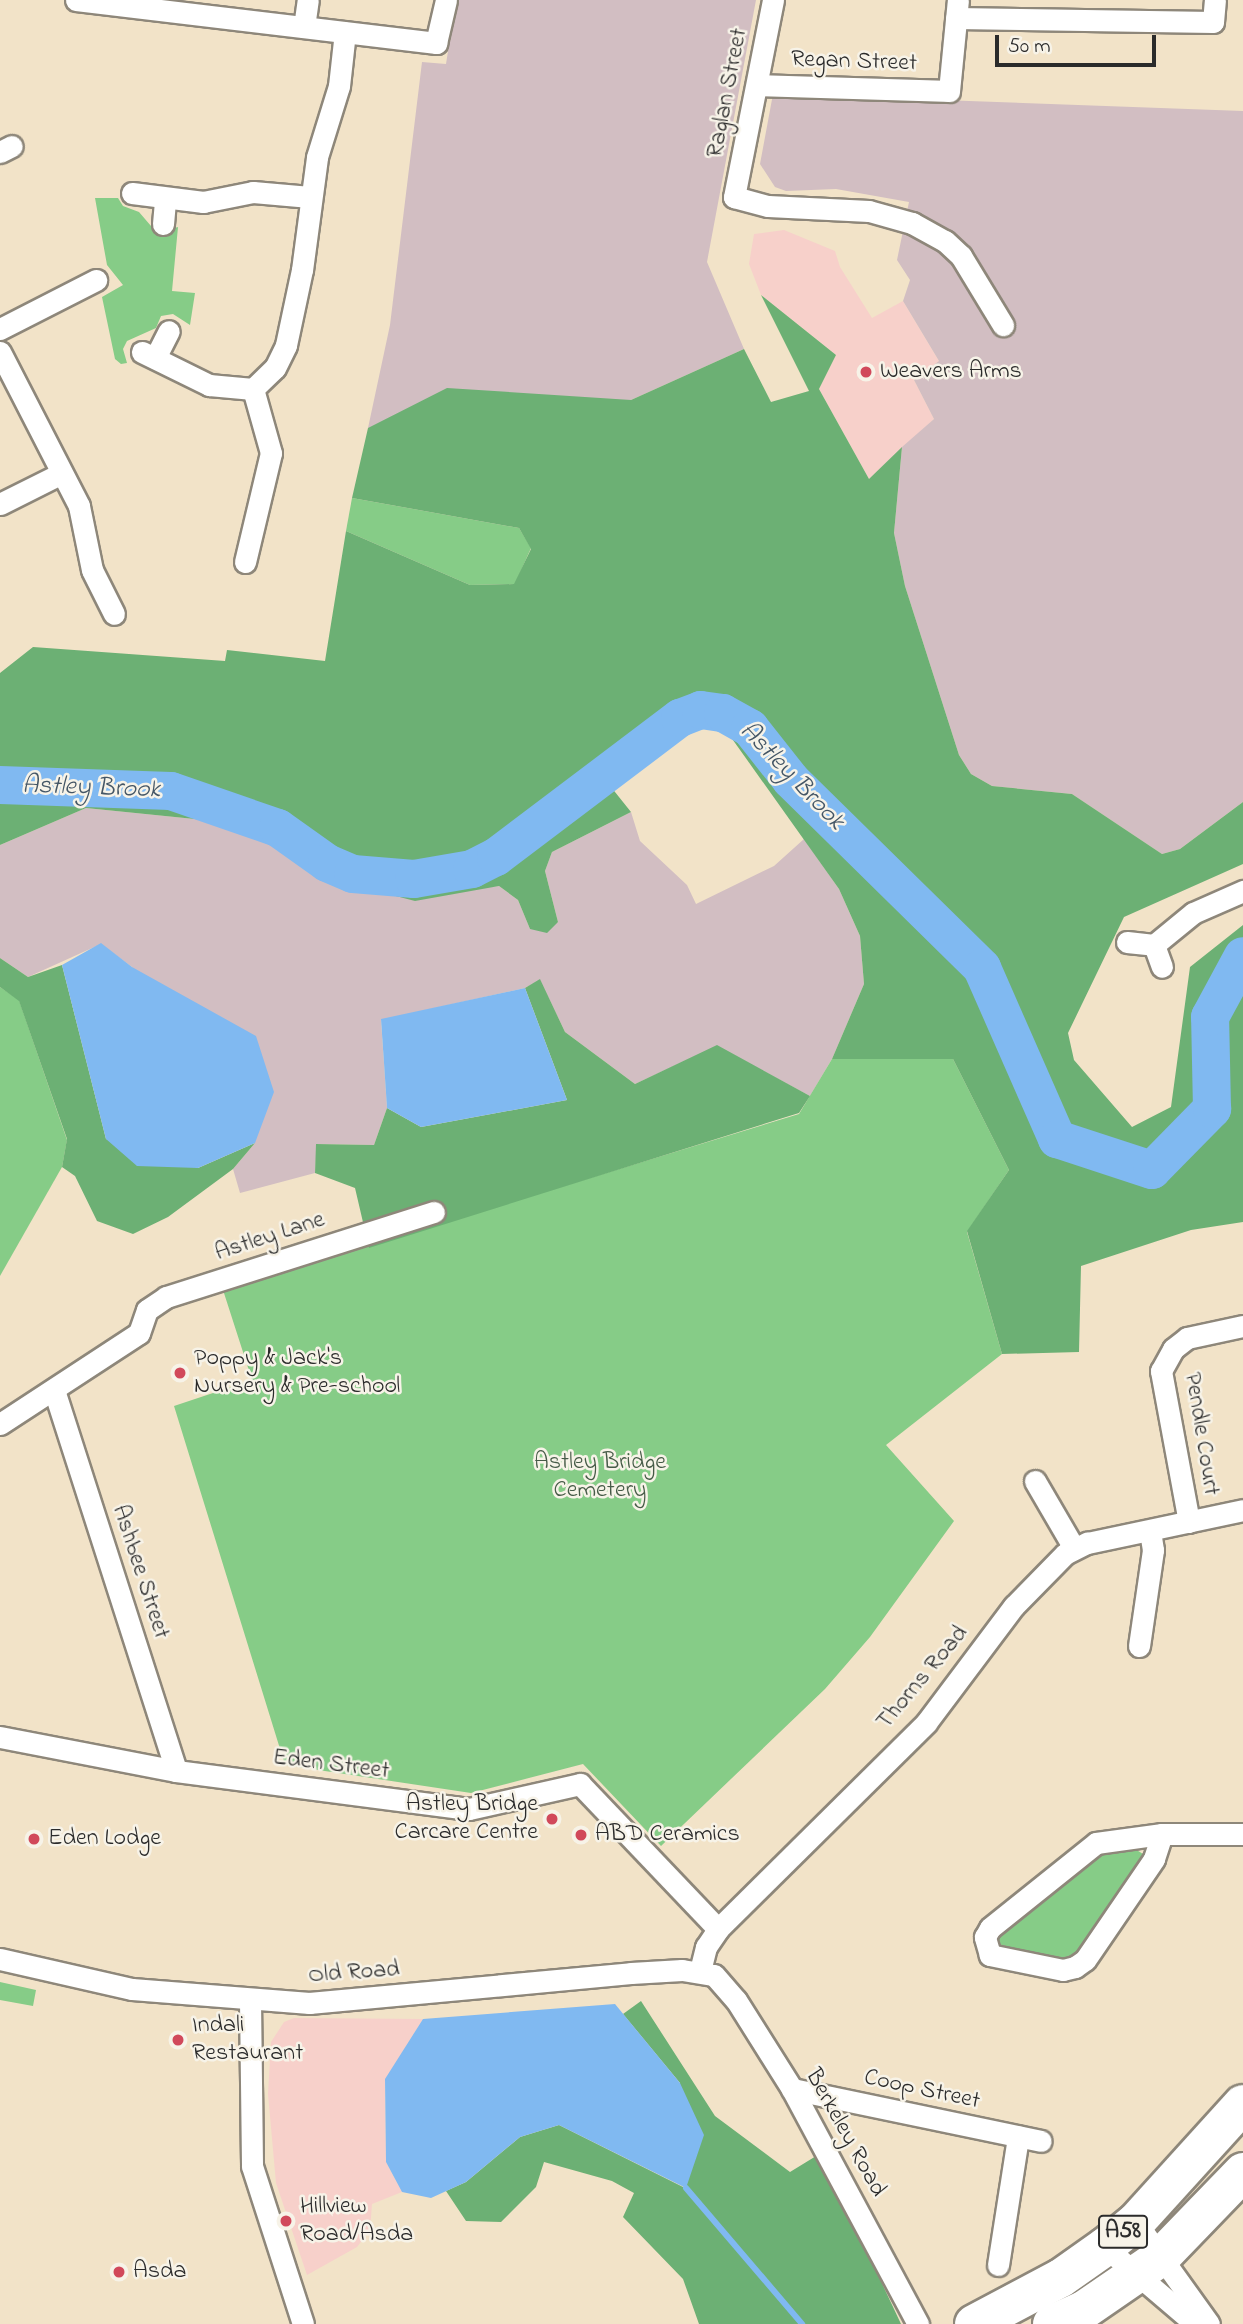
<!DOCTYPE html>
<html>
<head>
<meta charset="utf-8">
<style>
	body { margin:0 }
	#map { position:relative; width:1243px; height:2324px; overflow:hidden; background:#f2e3c8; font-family:"Indie Flower",sans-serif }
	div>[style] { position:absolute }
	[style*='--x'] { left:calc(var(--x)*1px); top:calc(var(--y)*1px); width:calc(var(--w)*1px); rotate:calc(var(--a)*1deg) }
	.built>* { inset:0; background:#f7d0ca }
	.industrial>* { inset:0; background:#d2bec2 }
	.green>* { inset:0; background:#86cc87 }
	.forest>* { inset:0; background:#6cb074 }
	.water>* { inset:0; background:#80b9f1 }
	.stream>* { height:6px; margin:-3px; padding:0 3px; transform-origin:3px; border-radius:3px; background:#80b9f1 }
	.river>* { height:38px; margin:-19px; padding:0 19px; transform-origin:19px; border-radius:19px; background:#80b9f1 }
	.roads { filter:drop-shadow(2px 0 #8e877a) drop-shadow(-2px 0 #8e877a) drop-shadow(0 2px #8e877a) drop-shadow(0 -2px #8e877a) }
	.street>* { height:21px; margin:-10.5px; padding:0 10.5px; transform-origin:10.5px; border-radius:10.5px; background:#fff }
	.highway>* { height:38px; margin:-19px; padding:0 19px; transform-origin:19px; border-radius:19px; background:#fff }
	.dots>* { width:19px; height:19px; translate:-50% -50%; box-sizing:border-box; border:4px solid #f7f3e8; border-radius:50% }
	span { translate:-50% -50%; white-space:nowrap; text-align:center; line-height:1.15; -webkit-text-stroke:5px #f7f3e8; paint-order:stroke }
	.shield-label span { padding:2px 5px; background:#f7f3e8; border:2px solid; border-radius:5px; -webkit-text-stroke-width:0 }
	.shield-label { font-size:23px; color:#2b2b2b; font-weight:700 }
	.street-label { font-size:24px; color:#2b2b2b }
	.poi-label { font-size:24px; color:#2b2b2b }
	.left { translate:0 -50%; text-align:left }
	.right { translate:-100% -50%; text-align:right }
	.park-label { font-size:24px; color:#465b47 }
	.water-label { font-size:26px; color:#445666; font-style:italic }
	.scale { position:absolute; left:995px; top:35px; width:161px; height:32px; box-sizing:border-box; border:4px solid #2b2b2b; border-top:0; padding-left:9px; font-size:21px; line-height:24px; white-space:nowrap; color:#2b2b2b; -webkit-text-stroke:5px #f7f3e8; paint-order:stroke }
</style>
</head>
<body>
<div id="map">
	<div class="built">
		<i style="clip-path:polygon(784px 230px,835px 251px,840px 267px,872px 318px,903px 301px,939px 361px,914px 380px,934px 419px,869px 479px,819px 389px,836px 355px,761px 295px,749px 264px,754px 234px)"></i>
		<i style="clip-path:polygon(294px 2018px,423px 2019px,385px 2080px,386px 2162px,402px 2192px,372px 2204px,370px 2230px,357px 2247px,307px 2275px,276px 2183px,268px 2094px,271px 2042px,284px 2022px)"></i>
	</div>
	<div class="industrial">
		<i style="clip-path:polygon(456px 0,756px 0,707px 262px,744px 349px,631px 400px,597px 400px,368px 428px,390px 325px,422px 62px,446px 64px)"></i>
		<i style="clip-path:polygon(773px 94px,1243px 111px,1243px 802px,1180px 849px,1162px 854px,1072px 794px,992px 786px,971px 774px,959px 755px,905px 586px,894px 533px,902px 447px,934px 419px,914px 380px,939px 361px,903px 301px,910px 280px,897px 260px,909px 202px,836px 189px,786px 191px,775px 187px,760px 164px)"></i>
		<i style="clip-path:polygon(86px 808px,234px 823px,330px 879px,470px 889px,499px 886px,518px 900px,530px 929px,558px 922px,545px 871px,552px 852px,631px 812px,640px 841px,687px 885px,696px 904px,774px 866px,804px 839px,839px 889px,860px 936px,864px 984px,832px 1059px,810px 1096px,717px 1046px,635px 1084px,565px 1032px,540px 980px,525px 988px,381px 1020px,387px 1108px,374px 1145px,317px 1144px,315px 1173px,240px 1193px,233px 1169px,255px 1143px,132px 967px,101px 944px,28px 977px,0 958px,0 845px)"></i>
	</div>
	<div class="green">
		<i style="clip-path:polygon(95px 198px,118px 198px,123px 206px,139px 212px,157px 233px,178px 227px,172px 291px,195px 293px,190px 325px,173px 314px,161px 316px,156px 328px,127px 341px,123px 349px,127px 363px,121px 364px,115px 359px,102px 297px,123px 285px,107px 265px)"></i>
		<i style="clip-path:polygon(352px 498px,519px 528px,531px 548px,515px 584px,470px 585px,346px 531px)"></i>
		<i style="clip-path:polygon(0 987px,19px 1000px,67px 1140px,62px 1167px,0 1276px)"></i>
		<i style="clip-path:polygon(832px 1059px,953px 1059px,1009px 1170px,967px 1232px,1002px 1354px,886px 1445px,954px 1521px,870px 1637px,825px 1689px,661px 1846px,583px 1764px,471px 1793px,285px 1765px,174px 1406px,252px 1380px,223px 1290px,799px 1114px)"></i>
		<i style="clip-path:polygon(1135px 1849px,1143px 1854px,1144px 1864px,1083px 1951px,1059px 1962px,995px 1943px,998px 1932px,1102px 1851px)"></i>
		<i style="clip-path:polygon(0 1982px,36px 1990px,33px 2006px,0 2000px)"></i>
	</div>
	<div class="forest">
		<i style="clip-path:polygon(761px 295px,836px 355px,819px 389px,869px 479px,902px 447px,894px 533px,905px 586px,959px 755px,971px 774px,992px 786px,1072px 794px,1162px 854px,1180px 849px,1243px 802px,1243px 864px,1124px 917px,1068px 1033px,1074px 1060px,1132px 1127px,1171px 1107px,1190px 967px,1243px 925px,1243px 1222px,1191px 1230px,1081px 1266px,1079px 1352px,1002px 1354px,967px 1231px,1009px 1170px,953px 1059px,832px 1059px,864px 984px,860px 936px,839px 889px,718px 719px,694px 719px,607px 782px,631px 812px,552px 852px,545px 871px,558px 922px,547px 933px,530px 929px,518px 900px,499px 886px,415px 901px,330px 879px,234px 823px,86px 808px,0 845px,0 673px,33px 647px,225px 661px,227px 650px,325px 661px,346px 531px,470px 585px,514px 584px,531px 549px,519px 528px,352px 498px,368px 428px,447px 388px,631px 400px,744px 349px,771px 402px,809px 391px)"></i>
		<i style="clip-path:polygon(0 958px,28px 977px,62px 965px,106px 1139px,198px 1168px,255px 1143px,233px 1169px,168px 1217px,133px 1234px,97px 1221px,75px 1176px,62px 1167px,67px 1139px,19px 1001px,0 987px)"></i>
		<i style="clip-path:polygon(540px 979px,565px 1032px,635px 1084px,717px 1045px,810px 1096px,799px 1113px,369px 1248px,355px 1188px,315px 1173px,316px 1144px,374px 1145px,387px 1108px,421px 1127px,567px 1100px,525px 988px)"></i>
		<i style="clip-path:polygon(641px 2001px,715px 2116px,790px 2172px,821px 2153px,901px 2324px,699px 2324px,683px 2279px,623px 2217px,634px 2193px,612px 2181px,544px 2162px,536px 2187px,501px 2222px,466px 2221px,446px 2191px,466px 2182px,520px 2137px,559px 2125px,685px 2188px,680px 2083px,623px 2014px)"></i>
	</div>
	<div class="water">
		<i style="clip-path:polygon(101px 943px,132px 967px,256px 1036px,274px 1092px,255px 1143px,198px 1168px,137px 1166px,106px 1139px,62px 965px)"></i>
		<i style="clip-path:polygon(525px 988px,567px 1100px,421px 1127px,387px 1108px,381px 1019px)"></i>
		<i style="clip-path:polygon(615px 2004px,680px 2083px,704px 2135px,686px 2188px,559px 2125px,520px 2137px,466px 2182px,431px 2198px,402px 2192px,386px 2162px,385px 2079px,423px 2019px)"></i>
	</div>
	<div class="stream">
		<i style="--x:686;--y:2188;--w:179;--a:49.5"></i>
	</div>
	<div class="river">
		<i style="--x:0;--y:785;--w:171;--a:2"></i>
		<i style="--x:171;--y:791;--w:113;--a:19.1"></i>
		<i style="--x:278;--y:828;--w:60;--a:35.5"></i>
		<i style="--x:327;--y:863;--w:28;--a:23"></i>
		<i style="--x:353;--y:874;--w:61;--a:4.7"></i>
		<i style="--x:414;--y:879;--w:59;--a:-9.8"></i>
		<i style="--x:472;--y:869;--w:27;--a:-27"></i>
		<i style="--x:496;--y:857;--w:231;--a:-37.1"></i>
		<i style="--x:680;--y:718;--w:22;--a:-21"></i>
		<i style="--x:701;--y:710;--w:22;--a:8"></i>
		<i style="--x:723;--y:713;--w:31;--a:29"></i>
		<i style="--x:750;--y:728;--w:66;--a:51.7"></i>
		<i style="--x:791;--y:780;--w:268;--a:44.5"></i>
		<i style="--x:982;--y:968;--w:187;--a:66.3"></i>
		<i style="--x:1057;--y:1139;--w:100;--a:18.1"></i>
		<i style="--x:1152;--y:1170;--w:86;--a:-45.5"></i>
		<i style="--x:1212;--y:1109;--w:92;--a:-91.2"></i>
		<i style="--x:1210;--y:1017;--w:69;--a:-61.6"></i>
	</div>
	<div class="roads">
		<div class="street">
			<i style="--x:76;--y:0;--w:363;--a:6.8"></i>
			<i style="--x:436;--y:43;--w:44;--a:-76.9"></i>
			<i style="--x:773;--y:0;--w:201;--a:101.2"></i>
			<i style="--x:734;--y:197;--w:35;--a:15"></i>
			<i style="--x:768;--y:206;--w:101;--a:2.8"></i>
			<i style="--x:869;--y:211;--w:45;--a:15.6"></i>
			<i style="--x:912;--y:223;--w:38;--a:29"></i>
			<i style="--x:945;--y:241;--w:22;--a:43"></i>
			<i style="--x:961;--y:256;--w:81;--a:58.7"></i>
			<i style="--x:956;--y:18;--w:257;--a:0.9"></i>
			<i style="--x:1213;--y:22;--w:22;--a:-85"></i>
			<i style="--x:304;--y:27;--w:27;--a:-82"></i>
			<i style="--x:757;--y:85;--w:192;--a:1.8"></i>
			<i style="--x:949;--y:91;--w:91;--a:-84.4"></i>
			<i style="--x:0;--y:152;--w:13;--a:-27"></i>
			<i style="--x:132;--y:193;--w:72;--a:7.2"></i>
			<i style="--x:203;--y:202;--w:51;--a:-11.3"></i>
			<i style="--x:253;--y:192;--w:57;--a:5"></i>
			<i style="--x:163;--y:224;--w:25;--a:-85"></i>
			<i style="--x:0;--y:329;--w:108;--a:-27"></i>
			<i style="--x:0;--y:352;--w:173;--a:62.8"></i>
			<i style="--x:79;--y:506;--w:65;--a:78.5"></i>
			<i style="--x:92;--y:570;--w:49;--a:63.4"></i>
			<i style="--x:142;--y:352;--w:75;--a:26.2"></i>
			<i style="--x:209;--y:385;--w:44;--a:5.2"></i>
			<i style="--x:155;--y:358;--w:30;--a:-63"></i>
			<i style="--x:0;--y:504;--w:69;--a:-26.6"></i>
			<i style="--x:245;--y:562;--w:112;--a:-76.6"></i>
			<i style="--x:271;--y:453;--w:66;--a:-105.7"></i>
			<i style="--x:253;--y:389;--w:30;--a:-44"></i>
			<i style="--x:275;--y:368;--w:25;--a:-64"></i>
			<i style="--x:286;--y:345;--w:77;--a:-78"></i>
			<i style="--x:302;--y:270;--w:114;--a:-82.4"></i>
			<i style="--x:317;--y:157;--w:74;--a:-72.8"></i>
			<i style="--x:339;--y:86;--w:54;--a:-83.7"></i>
			<i style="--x:1127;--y:942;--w:27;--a:6"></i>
			<i style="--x:1154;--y:945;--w:23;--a:70"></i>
			<i style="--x:1154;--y:945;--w:50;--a:-39.4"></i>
			<i style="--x:1193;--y:913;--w:55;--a:-23.7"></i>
			<i style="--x:54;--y:1390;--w:400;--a:72.2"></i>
			<i style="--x:0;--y:1424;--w:166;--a:-33.2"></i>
			<i style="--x:139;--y:1333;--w:24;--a:-71"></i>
			<i style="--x:147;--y:1310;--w:23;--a:-34"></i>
			<i style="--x:166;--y:1297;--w:281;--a:-17.6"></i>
			<i style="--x:1035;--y:1481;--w:78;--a:59.8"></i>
			<i style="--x:1189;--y:1522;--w:154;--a:-100.5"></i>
			<i style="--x:1161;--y:1371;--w:25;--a:-61"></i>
			<i style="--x:1173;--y:1349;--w:18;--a:-38"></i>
			<i style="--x:1187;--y:1338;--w:57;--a:-12.1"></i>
			<i style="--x:1139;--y:1646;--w:97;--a:-81.7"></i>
			<i style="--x:1153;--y:1550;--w:19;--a:-99"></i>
			<i style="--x:0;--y:1737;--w:179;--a:10.9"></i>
			<i style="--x:176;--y:1771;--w:295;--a:7.4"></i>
			<i style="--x:469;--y:1809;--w:114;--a:-12.7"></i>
			<i style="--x:580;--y:1784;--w:200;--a:46.4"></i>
			<i style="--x:1162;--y:1834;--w:26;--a:108"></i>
			<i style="--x:1154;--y:1859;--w:122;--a:124.3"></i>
			<i style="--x:1085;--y:1960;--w:12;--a:145"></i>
			<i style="--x:1075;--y:1967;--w:12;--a:166"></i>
			<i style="--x:1063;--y:1970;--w:75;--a:-168.4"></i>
			<i style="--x:990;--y:1955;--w:19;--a:-106"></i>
			<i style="--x:985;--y:1937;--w:10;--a:-61"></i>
			<i style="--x:990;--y:1928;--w:136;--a:-38.7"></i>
			<i style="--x:1096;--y:1843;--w:67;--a:-7.8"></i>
			<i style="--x:1162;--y:1834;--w:81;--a:0"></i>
			<i style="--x:0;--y:1959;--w:135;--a:12.8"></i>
			<i style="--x:132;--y:1989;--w:178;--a:4.5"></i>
			<i style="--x:309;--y:2003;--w:323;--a:-5.3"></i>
			<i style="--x:631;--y:1973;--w:51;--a:-3.4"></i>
			<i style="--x:682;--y:1970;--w:32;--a:9"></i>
			<i style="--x:714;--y:1975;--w:33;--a:49"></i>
			<i style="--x:736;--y:2000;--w:105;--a:57.8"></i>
			<i style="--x:792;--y:2089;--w:267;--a:61.8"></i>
			<i style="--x:700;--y:1971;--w:25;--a:-76"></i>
			<i style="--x:706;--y:1947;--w:22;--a:-56"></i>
			<i style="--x:718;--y:1929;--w:293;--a:-44.7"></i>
			<i style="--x:926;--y:1723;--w:146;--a:-53.1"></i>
			<i style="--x:1014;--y:1606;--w:73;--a:-45.6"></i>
			<i style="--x:1065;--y:1554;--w:25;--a:-27"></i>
			<i style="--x:1087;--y:1543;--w:159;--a:-11.9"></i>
			<i style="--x:250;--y:2000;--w:166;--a:89.3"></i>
			<i style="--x:252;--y:2166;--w:166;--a:72.1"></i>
			<i style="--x:792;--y:2089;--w:254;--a:11.8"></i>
			<i style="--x:1136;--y:2222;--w:125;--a:54.4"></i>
			<i style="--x:1105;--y:2247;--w:118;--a:40.5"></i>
			<i style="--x:998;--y:2265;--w:130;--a:-81.1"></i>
		</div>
		<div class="highway">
			<i style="--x:974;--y:2324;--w:98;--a:-27.9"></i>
			<i style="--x:1061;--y:2278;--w:54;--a:-35.2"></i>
			<i style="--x:1105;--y:2247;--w:40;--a:-39"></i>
			<i style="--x:1136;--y:2222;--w:159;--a:-47.8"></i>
			<i style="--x:1052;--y:2324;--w:35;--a:-24"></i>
			<i style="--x:1084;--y:2310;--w:93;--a:-34.5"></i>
			<i style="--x:1161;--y:2257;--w:118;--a:-46"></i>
		</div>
	</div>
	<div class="dots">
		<i style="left:866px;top:372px;background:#d1495b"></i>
		<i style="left:180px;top:1373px;background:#d1495b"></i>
		<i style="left:552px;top:1819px;background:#d1495b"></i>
		<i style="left:581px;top:1835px;background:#d1495b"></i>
		<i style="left:34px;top:1839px;background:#d1495b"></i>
		<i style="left:178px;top:2040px;background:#d1495b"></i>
		<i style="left:286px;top:2221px;background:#d1495b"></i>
		<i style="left:119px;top:2272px;background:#d1495b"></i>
	</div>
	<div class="shield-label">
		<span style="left:1123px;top:2232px">A58</span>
	</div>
	<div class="street-label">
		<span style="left:854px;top:62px;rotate:2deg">Regan Street</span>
		<span style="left:728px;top:93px;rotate:-79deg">Raglan Street</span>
		<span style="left:270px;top:1237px;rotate:-18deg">Astley Lane</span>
		<span style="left:1201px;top:1434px;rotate:81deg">Pendle Court</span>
		<span style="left:140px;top:1572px;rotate:72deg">Ashbee Street</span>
		<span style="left:923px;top:1678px;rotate:-50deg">Thorns Road</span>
		<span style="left:331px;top:1765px;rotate:7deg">Eden Street</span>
		<span style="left:354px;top:1973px;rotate:-4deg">Old Road</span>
		<span style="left:922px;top:2090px;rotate:12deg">Coop Street</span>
		<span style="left:845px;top:2133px;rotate:61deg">Berkeley Road</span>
	</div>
	<div class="poi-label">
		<span class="left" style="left:880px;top:372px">Weavers Arms</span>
		<span class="left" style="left:194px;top:1373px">Poppy &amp; Jack's<br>Nursery &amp; Pre-school</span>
		<span class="right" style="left:538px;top:1819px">Astley Bridge<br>Carcare Centre</span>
		<span class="left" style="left:595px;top:1835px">ABD Ceramics</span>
		<span class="left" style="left:48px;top:1839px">Eden Lodge</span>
		<span class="left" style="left:192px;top:2040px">Indali<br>Restaurant</span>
		<span class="left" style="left:300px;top:2221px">Hillview<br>Road/Asda</span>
		<span class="left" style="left:133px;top:2272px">Asda</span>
	</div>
	<div class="park-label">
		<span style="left:600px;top:1477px">Astley Bridge<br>Cemetery</span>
	</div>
	<div class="water-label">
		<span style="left:791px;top:777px;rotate:46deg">Astley Brook</span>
		<span style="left:91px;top:789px;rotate:2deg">Astley Brook</span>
	</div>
	<div class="scale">50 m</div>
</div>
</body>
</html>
